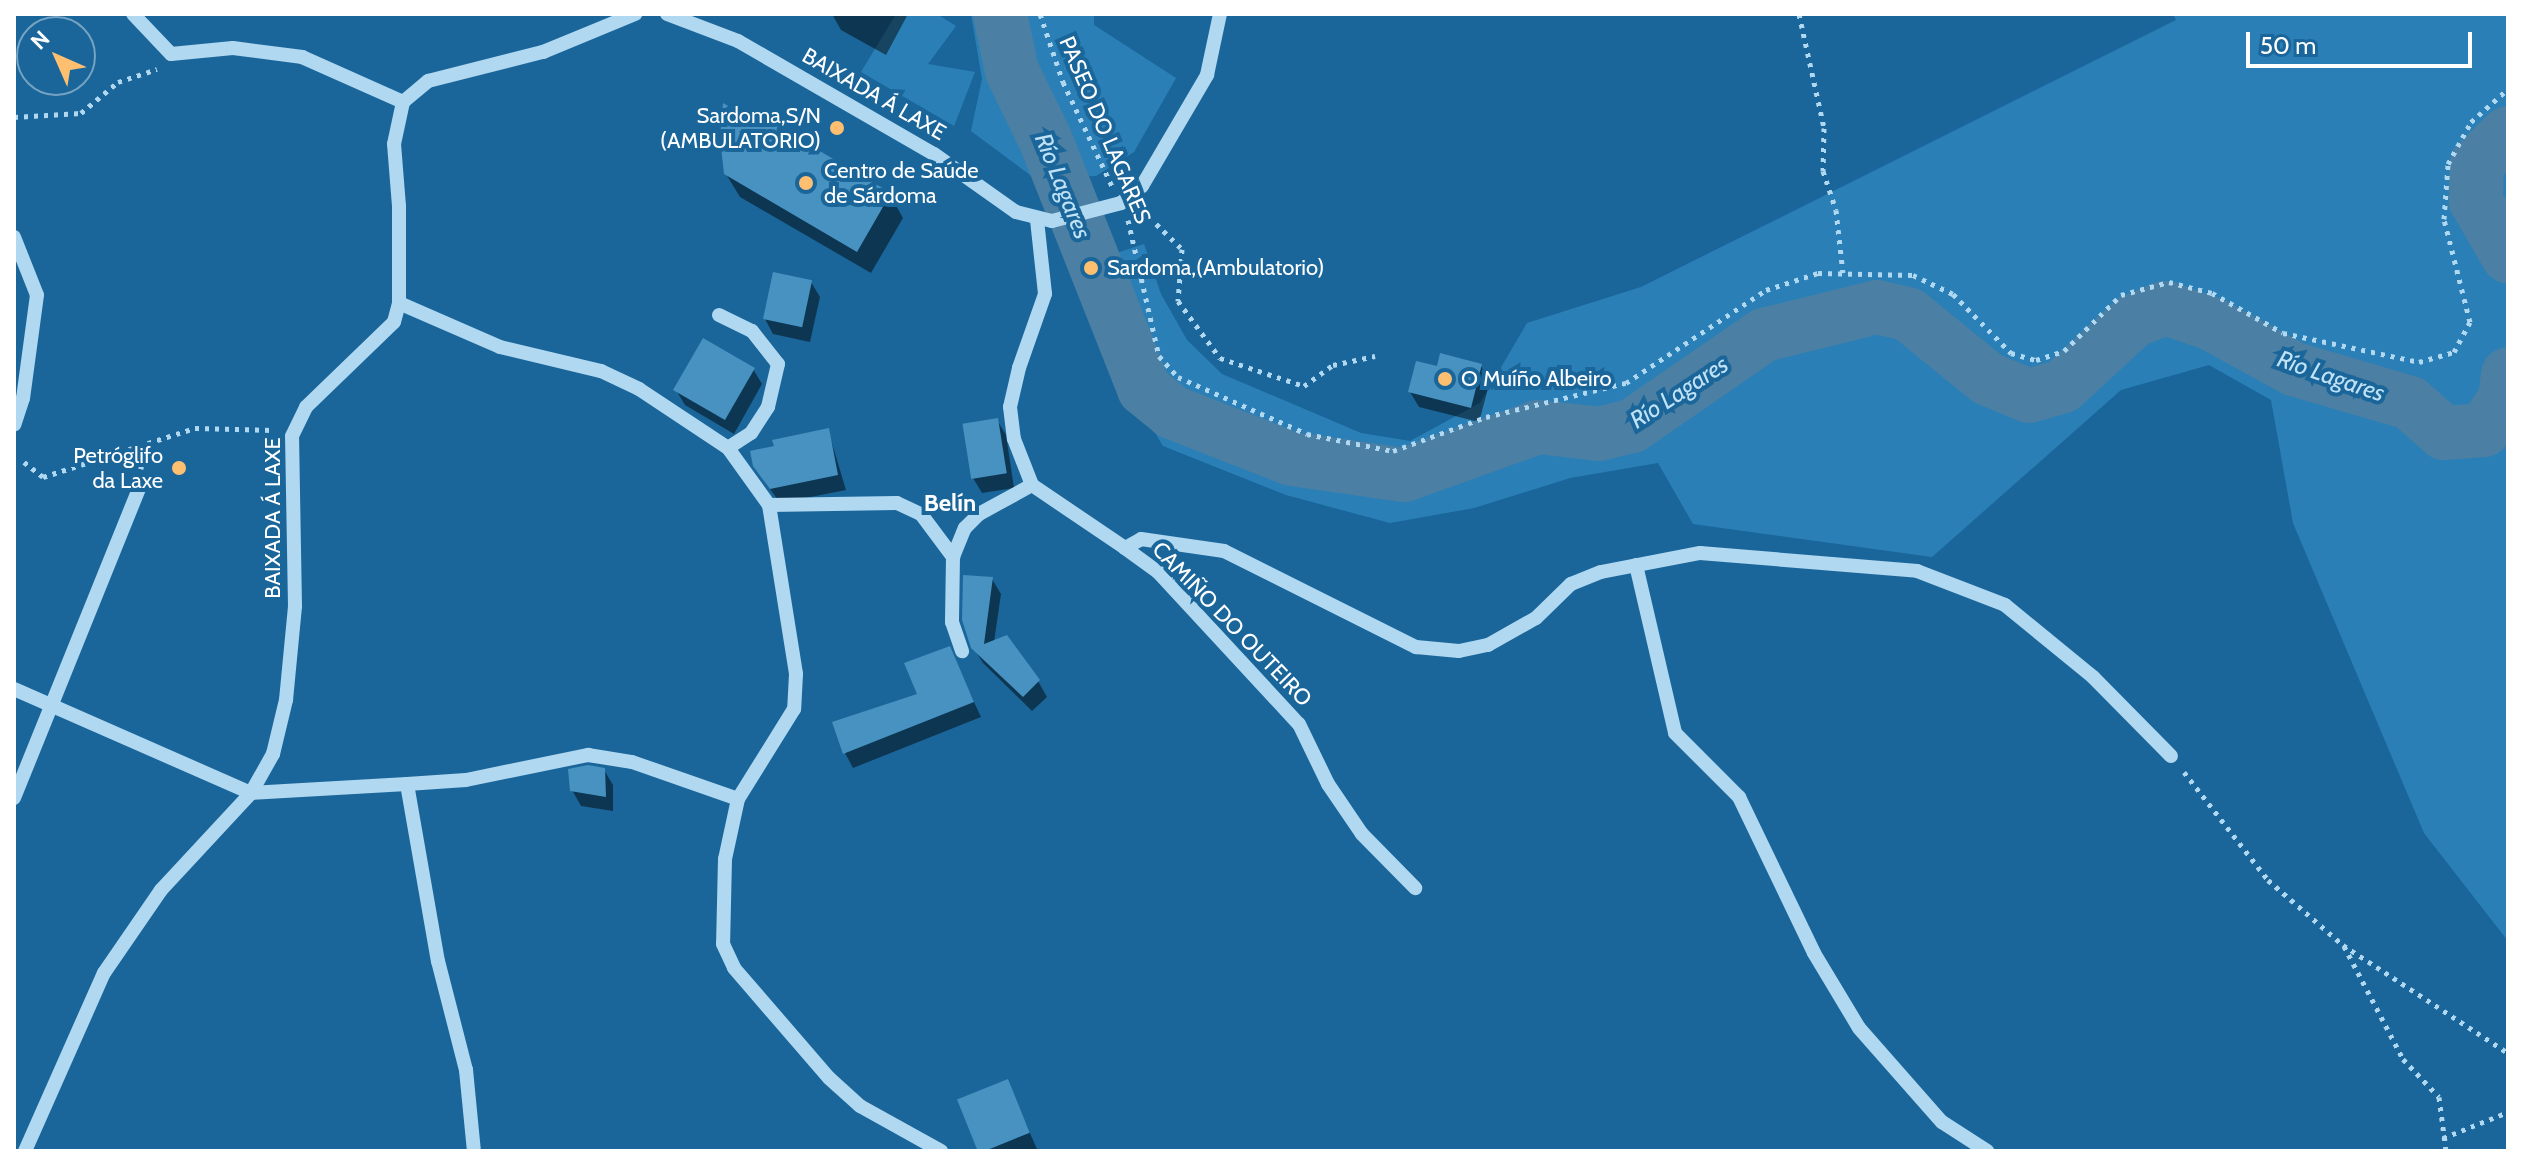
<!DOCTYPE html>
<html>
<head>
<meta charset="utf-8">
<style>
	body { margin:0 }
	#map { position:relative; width:2522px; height:1165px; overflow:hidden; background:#1a669a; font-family:Cabin,sans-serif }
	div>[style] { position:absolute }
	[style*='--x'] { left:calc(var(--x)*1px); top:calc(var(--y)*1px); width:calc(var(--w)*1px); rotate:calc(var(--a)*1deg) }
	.green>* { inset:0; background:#2a80b6 }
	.shadow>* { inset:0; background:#0007 }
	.stream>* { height:9px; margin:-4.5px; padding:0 4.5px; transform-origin:4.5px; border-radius:4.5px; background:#4b7fa3 }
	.river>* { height:54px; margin:-27px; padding:0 27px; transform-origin:27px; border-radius:27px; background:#4b7fa3 }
	.building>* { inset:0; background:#4792c1; transform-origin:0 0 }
	.path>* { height:5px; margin-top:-2.5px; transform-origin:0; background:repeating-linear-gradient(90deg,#b0d8f1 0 4px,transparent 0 10px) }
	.minor>* { height:14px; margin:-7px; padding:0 7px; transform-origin:7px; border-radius:7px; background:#b0d8f1 }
	.dots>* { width:22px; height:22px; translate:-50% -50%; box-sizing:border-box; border:4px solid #1a669a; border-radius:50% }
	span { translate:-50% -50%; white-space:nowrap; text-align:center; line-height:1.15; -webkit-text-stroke:8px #1a669a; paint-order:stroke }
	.street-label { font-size:22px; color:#fff }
	.poi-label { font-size:22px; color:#fff }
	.right { translate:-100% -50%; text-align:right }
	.left { translate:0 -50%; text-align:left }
	.water-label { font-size:24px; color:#bfe2f7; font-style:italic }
	.neighbourhood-label { font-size:24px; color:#fff; font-weight:700 }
	.frame { position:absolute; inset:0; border:16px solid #fff; pointer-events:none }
	.north { position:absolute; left:16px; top:16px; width:80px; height:80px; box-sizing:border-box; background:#1a669a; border:2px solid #76a3c2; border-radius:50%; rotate:315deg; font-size:22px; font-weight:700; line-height:32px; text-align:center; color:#fff }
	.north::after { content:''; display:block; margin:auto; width:28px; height:36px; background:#ffbf70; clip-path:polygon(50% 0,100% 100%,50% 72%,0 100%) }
	.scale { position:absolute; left:2246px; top:32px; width:226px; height:36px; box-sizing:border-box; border:4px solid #fff; border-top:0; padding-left:10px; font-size:24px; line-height:28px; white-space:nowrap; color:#fff; -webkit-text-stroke:6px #1a669a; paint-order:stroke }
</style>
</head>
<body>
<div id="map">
	<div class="green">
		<i style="clip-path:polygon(896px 14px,937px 14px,956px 26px,928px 64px,975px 72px,954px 126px,861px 72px)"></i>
		<i style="clip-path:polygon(971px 14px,1094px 14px,1094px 25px,1176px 78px,1134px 152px,1096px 176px,1034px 178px,971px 131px,982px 79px)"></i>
		<i style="clip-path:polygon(2173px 14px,2508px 14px,2508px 941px,2424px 833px,2293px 523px,2271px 400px,2209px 365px,2121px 390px,1932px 557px,1693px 524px,1658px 463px,1570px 478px,1474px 508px,1390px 523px,1286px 495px,1163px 446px,1108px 354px,1077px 266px,1144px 244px,1161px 294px,1187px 340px,1222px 374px,1361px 433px,1410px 441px,1480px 403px,1527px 323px,1641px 287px,2176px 20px)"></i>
	</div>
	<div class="shadow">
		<i style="clip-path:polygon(832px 14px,908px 14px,886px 55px,841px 30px)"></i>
		<i style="clip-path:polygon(755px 116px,890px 195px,903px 218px,871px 273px,740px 197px,726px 174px)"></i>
		<i style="clip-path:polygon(811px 282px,820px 297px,810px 342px,773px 334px,765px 319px)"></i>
		<i style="clip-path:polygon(1481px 366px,1490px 381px,1479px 422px,1419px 407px,1410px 392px,1439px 369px)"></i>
		<i style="clip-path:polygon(753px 369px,762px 384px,734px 434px,685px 405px,676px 390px)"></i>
		<i style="clip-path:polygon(997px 420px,1006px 435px,1014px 488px,982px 493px,973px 478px)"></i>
		<i style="clip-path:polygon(828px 430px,846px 490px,780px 503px,765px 482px,776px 448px)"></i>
		<i style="clip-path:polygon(992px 579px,1001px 594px,994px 642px,1038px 681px,1047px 697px,1032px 711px,983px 663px,973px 647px)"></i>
		<i style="clip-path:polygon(949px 648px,981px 717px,853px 768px,845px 753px,919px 695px)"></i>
		<i style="clip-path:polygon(604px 770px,613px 785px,613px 811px,581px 806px,572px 790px)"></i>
		<i style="clip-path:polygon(1007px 1082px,1037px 1149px,981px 1151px,960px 1101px)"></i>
	</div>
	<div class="stream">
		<i style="--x:2498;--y:234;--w:10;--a:6"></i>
	</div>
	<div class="river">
		<i style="--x:1000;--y:14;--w:58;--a:78.1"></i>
		<i style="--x:1012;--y:71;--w:78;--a:64.1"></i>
		<i style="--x:1046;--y:141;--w:267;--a:68.4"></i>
		<i style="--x:1144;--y:389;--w:36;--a:39"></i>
		<i style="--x:1172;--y:412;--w:129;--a:21.4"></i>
		<i style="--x:1292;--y:459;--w:113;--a:8.1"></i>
		<i style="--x:1404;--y:475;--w:142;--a:-19.7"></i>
		<i style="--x:1538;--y:427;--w:61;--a:6.5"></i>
		<i style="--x:1599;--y:434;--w:34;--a:-14"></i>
		<i style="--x:1632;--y:426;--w:160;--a:-34.6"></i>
		<i style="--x:1764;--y:335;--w:116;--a:-13.9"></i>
		<i style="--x:1877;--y:307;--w:32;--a:13"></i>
		<i style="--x:1908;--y:314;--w:103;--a:39.1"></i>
		<i style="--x:1988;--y:379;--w:44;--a:22.5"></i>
		<i style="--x:2029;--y:396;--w:35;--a:-16"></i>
		<i style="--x:2063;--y:386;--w:96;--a:-42.9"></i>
		<i style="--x:2133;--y:321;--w:35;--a:-22"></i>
		<i style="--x:2166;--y:308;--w:49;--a:19.2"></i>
		<i style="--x:2212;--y:324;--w:94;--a:28.8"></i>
		<i style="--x:2294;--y:369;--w:121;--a:16.3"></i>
		<i style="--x:2410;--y:403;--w:45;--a:41.4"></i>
		<i style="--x:2444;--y:433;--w:40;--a:-4.3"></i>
		<i style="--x:2484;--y:430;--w:37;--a:-56"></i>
		<i style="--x:2505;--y:399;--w:25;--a:-83"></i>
		<i style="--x:2508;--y:133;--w:43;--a:135.9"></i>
		<i style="--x:2477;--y:163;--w:38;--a:92"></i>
		<i style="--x:2476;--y:201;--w:64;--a:59.8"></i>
	</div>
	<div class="building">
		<i style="clip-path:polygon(723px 103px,751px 119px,755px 113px,891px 193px,857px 252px,724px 174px,720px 138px)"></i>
		<i style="left:773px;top:272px;width:40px;height:48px;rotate:12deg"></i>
		<i style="left:703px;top:338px;width:60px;height:60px;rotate:30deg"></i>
		<i style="clip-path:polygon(1440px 353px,1482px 364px,1471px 408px,1408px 392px,1416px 361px,1437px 366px)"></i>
		<i style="left:998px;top:418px;width:56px;height:36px;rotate:81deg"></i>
		<i style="clip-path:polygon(829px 428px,838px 475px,770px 489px,753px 466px,750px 451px,774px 446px,772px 440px)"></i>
		<i style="clip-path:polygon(963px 575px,993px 577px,984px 644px,1007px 635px,1040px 680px,1023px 697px,971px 648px,962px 620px)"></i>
		<i style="clip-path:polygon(950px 646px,974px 702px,843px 754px,832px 722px,917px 694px,904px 663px)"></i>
		<i style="clip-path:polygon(588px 765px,605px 768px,606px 797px,570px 791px,568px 769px)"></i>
		<i style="left:1008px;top:1079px;width:58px;height:55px;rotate:68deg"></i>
	</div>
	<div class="path">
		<i style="--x:1040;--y:14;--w:72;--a:71.3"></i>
		<i style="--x:1063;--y:82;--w:115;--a:64.8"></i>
		<i style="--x:1799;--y:14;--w:117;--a:77.6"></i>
		<i style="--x:1824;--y:128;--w:43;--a:91.3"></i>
		<i style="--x:1823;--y:171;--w:41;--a:71.6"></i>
		<i style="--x:1836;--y:210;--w:63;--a:83.7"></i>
		<i style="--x:14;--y:117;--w:67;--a:-3.4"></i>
		<i style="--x:81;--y:113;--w:48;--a:-40"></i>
		<i style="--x:118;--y:82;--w:41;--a:-18.4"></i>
		<i style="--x:1142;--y:210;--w:56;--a:44.3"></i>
		<i style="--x:1182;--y:249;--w:52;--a:94.4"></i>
		<i style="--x:1178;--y:301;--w:71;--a:53.6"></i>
		<i style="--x:1220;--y:358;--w:89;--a:18.4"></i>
		<i style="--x:1304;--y:386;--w:36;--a:-36"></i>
		<i style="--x:1333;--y:365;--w:43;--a:-12.1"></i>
		<i style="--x:1128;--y:220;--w:139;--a:77.2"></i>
		<i style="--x:1159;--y:356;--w:28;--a:48"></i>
		<i style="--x:1178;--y:377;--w:141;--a:23.8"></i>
		<i style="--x:1307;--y:434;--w:88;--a:11.2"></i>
		<i style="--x:1393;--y:451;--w:99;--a:-20.1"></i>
		<i style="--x:1486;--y:417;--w:144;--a:-13.7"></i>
		<i style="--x:1626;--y:383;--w:168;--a:-33.6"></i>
		<i style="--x:1766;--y:290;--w:55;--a:-18.1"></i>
		<i style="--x:1818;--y:273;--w:95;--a:1.2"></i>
		<i style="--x:1913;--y:275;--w:44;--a:25.4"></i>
		<i style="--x:1953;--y:294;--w:83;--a:45.5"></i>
		<i style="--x:2011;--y:353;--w:26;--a:16"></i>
		<i style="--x:2036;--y:360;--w:29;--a:-18"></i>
		<i style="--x:2064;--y:351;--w:80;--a:-44.5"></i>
		<i style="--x:2121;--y:295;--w:50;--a:-15.2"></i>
		<i style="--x:2169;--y:282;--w:44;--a:14.3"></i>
		<i style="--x:2212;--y:293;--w:81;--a:29.4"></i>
		<i style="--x:2283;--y:333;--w:139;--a:12"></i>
		<i style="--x:2419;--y:362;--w:36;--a:-16"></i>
		<i style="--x:2454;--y:352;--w:34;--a:-62"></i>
		<i style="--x:2470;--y:322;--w:106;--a:-104.2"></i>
		<i style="--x:2444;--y:219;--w:55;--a:-85.8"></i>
		<i style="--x:2448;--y:164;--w:48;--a:-61.3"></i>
		<i style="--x:2471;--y:122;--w:50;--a:-41.7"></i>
		<i style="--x:24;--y:462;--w:24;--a:38"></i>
		<i style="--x:43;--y:477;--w:160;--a:-17.9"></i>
		<i style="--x:195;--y:428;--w:78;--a:1.5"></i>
		<i style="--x:141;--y:469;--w:26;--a:-86"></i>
		<i style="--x:2184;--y:772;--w:137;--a:52.1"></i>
		<i style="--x:2268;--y:880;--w:99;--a:40.9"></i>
		<i style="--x:2343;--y:945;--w:197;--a:33.2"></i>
		<i style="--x:2344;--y:946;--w:127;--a:62.4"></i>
		<i style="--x:2403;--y:1059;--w:52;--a:46.5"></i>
		<i style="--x:2439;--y:1097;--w:54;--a:82.6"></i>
		<i style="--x:2443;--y:1138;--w:70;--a:-21.8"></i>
	</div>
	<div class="minor">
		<i style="--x:133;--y:14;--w:55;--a:46.5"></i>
		<i style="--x:171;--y:54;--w:62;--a:-5.5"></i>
		<i style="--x:233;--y:48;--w:70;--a:7.4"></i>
		<i style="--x:302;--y:57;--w:111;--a:24"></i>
		<i style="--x:667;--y:14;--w:76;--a:20.8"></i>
		<i style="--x:738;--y:41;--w:226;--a:30"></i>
		<i style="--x:934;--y:154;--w:100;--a:35.3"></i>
		<i style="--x:1016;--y:212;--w:37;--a:14"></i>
		<i style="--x:1052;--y:221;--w:71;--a:-14.6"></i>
		<i style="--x:1121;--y:203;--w:27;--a:-39"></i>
		<i style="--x:1142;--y:186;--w:129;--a:-59.6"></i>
		<i style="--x:1207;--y:75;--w:62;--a:-78"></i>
		<i style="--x:1037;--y:220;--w:74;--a:83.8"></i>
		<i style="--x:1045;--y:294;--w:78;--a:109.4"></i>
		<i style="--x:1019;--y:368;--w:40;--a:103"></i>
		<i style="--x:1010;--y:407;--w:32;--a:83"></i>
		<i style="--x:1014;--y:439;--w:49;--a:68.6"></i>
		<i style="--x:1032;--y:485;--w:112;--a:34.1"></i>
		<i style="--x:1125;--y:548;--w:18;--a:-29"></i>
		<i style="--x:1141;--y:539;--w:84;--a:8.2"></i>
		<i style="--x:1224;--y:551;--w:215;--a:26.6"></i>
		<i style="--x:1416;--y:647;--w:43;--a:5.3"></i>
		<i style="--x:1459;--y:651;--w:30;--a:-12"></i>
		<i style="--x:1488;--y:645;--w:55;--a:-29.4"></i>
		<i style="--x:1536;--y:618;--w:49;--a:-44.2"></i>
		<i style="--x:1571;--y:584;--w:32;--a:-22"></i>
		<i style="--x:1601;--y:572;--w:101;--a:-10.9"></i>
		<i style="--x:1700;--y:553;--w:218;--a:4.7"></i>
		<i style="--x:1917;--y:571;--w:94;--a:21.1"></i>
		<i style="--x:2005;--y:605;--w:114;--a:39.3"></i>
		<i style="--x:2093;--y:677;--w:111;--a:45.4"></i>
		<i style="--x:14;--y:237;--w:62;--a:68.4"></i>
		<i style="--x:37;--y:295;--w:104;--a:97.7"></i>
		<i style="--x:23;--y:398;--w:28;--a:108"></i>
		<i style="--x:399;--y:303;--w:110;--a:23.5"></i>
		<i style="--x:500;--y:347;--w:104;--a:13.4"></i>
		<i style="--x:601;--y:371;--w:42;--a:25.3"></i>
		<i style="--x:639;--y:389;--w:107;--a:33.5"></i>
		<i style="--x:728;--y:448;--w:70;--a:54.3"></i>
		<i style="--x:769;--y:505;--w:171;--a:80.9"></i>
		<i style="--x:796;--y:674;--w:35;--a:93"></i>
		<i style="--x:794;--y:709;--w:106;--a:121.9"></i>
		<i style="--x:738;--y:799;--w:61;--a:102.2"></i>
		<i style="--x:725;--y:859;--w:85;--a:91.3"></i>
		<i style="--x:723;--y:944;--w:26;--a:65"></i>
		<i style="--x:734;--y:968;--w:145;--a:49.2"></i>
		<i style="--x:829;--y:1078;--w:42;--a:42.1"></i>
		<i style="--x:860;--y:1106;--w:93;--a:29.1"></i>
		<i style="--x:719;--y:315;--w:37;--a:26"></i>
		<i style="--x:752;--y:331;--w:42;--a:51.8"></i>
		<i style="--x:778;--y:364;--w:44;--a:103.1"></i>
		<i style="--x:768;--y:407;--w:31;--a:123"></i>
		<i style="--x:751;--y:433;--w:27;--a:147"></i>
		<i style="--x:769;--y:505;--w:128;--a:-0.9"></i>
		<i style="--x:897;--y:503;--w:26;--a:25"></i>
		<i style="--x:921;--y:514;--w:54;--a:53.3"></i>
		<i style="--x:953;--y:557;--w:65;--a:90.9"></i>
		<i style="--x:952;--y:622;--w:31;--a:71"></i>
		<i style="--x:1125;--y:548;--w:41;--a:36"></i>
		<i style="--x:1158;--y:572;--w:207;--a:47.2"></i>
		<i style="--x:1299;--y:724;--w:67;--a:64.2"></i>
		<i style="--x:1328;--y:784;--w:60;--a:55.8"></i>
		<i style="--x:1362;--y:834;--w:76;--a:45.5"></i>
		<i style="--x:953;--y:557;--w:31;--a:-68"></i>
		<i style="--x:965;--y:528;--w:20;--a:-45"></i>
		<i style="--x:979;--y:514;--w:60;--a:-28.7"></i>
		<i style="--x:1636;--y:565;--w:172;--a:76.9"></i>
		<i style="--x:1675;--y:733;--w:91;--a:45"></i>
		<i style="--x:1739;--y:797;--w:173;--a:64.3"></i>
		<i style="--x:1814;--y:953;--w:87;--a:59"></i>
		<i style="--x:1859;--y:1028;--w:125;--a:48.6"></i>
		<i style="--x:1942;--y:1122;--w:54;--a:32.8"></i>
		<i style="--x:14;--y:689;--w:259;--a:23.7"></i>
		<i style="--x:251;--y:793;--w:156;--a:-3.3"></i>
		<i style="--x:407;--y:784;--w:180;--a:80.1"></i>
		<i style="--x:438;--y:961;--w:113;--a:75.6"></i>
		<i style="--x:466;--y:1070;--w:81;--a:84.4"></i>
		<i style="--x:407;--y:784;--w:59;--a:-3.9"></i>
		<i style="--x:466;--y:780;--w:125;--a:-11.6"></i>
		<i style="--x:588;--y:755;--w:45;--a:9"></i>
		<i style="--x:632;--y:762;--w:112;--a:19.2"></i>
		<i style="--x:14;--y:798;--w:334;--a:-68"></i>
		<i style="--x:25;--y:1151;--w:195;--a:-66.1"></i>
		<i style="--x:104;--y:973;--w:101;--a:-55.5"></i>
		<i style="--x:161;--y:890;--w:132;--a:-47.1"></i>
		<i style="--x:251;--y:793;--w:45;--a:-60.6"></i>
		<i style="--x:273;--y:754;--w:56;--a:-76.5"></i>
		<i style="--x:286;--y:700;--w:94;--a:-84.5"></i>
		<i style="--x:295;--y:606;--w:170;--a:-91"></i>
		<i style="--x:292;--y:436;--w:32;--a:-64"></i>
		<i style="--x:306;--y:407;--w:122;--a:-44"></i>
		<i style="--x:394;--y:322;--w:20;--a:-75"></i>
		<i style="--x:399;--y:303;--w:97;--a:-90"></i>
		<i style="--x:399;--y:206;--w:62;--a:-94.6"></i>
		<i style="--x:394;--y:144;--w:43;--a:-77.9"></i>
		<i style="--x:403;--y:102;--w:33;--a:-40"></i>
		<i style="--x:428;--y:81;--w:119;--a:-14.2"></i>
		<i style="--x:543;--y:52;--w:100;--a:-22.4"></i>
	</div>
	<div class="dots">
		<i style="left:837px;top:128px;background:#ffbf70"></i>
		<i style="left:806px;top:183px;background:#ffbf70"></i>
		<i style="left:1091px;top:268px;background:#ffbf70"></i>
		<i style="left:1445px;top:379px;background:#ffbf70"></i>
		<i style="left:179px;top:468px;background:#ffbf70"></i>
	</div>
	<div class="street-label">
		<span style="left:874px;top:94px;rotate:30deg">BAIXADA Á LAXE</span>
		<span style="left:1105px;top:130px;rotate:67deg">PASEO DO LAGARES</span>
		<span style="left:273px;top:518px;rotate:-90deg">BAIXADA Á LAXE</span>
		<span style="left:1232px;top:624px;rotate:46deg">CAMIÑO DO OUTEIRO</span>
	</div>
	<div class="poi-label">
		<span class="right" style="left:821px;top:128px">Sardoma,S/N<br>(AMBULATORIO)</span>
		<span class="left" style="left:824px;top:183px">Centro de Saúde<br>de Sárdoma</span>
		<span class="left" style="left:1107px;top:268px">Sardoma,(Ambulatorio)</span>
		<span class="left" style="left:1461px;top:379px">O Muíño Albeiro</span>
		<span class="right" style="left:163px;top:468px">Petróglifo<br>da Laxe</span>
	</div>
	<div class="water-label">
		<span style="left:1063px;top:186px;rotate:68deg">Río Lagares</span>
		<span style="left:2331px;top:376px;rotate:19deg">Río Lagares</span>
		<span style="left:1679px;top:392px;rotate:-33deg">Río Lagares</span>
	</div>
	<div class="neighbourhood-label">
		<span style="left:950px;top:503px">Belín</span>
	</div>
	<div class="frame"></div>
	<div class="north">N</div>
	<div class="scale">50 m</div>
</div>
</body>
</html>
